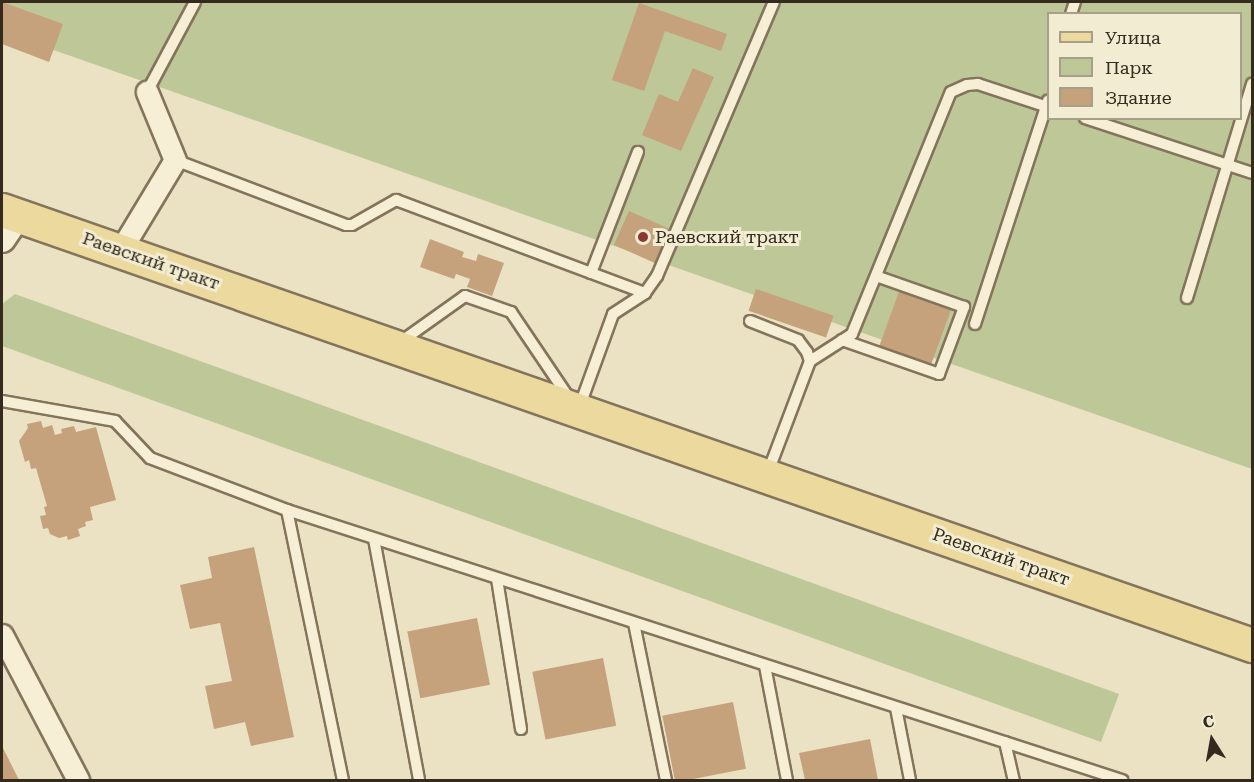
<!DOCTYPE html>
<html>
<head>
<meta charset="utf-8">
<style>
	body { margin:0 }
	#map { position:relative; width:1254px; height:782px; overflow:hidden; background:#eae2c3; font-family:"Roboto Serif",serif }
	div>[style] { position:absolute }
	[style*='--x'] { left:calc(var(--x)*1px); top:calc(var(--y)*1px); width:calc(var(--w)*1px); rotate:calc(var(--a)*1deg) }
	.green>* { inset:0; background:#bec798 }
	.building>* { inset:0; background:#c5a17c; transform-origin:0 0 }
	.roads { filter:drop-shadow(2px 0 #83745b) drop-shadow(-2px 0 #83745b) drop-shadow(0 2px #83745b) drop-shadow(0 -2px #83745b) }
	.service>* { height:10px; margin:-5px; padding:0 5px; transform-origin:5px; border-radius:5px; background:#f6efd6 }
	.minor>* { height:21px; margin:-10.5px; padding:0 10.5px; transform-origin:10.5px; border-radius:10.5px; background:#f6efd6 }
	.tertiary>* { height:26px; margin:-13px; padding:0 13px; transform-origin:13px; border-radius:13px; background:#f6efd6 }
	.primary>* { height:33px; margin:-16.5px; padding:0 16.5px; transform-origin:16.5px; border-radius:16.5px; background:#ebd99e }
	.dots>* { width:16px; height:16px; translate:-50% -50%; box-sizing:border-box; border:3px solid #f2ecd2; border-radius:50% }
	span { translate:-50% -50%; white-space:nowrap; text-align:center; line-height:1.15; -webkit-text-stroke:6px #f2ecd2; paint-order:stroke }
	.poi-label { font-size:18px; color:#342b1e }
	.left { translate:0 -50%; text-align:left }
	.street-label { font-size:18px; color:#342b1e }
	.frame { position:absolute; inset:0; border:3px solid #342b1e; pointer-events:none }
	.legend { position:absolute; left:1047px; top:12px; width:195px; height:108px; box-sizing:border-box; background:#f2ecd2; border:2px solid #a69f8a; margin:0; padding:8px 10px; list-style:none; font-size:18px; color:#342b1e }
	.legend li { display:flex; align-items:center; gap:12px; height:30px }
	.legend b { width:30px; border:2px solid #a69f8a }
	.north { position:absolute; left:1182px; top:710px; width:60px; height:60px; -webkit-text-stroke:4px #f2ecd2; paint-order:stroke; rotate:349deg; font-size:16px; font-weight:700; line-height:24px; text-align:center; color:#342b1e }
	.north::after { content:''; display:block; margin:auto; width:21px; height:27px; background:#342b1e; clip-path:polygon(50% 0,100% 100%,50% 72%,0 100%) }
</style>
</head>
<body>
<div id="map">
	<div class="green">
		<i style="clip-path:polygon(evenodd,2px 2px,1252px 2px,1252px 469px,2px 32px,2px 2px,1048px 14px,1240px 14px,1240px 118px,1048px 118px,1048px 14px)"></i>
		<i style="clip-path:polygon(15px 294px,1119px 694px,1101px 742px,2px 346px,2px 304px)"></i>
	</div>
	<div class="building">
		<i style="clip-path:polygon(2px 2px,63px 24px,49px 62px,2px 44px)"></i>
		<i style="clip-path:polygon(639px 3px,727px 34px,721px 51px,665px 31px,644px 91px,612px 80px)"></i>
		<i style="clip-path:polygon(693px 68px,714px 77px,681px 151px,642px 135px,659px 94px,678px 102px)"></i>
		<i style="left:629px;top:211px;width:47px;height:37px;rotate:24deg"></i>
		<i style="clip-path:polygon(430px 239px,464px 252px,462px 257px,476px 261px,478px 254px,504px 263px,492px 296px,467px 287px,470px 279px,456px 274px,454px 279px,420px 267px)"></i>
		<i style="left:756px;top:289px;width:82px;height:23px;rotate:19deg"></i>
		<i style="left:900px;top:289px;width:55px;height:63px;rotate:20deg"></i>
		<i style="clip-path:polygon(41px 421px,43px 428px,52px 425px,55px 435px,62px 433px,61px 429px,74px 426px,76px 432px,96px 427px,116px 500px,90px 507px,93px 520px,85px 522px,86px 526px,78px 529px,80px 536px,68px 540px,67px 536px,59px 538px,50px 534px,48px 528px,43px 529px,40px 516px,46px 515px,44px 507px,47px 506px,36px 468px,31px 469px,29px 460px,25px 462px,19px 441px,28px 428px,27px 424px)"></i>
		<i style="clip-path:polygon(254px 547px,294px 737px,251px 746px,245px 722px,214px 729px,205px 686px,232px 681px,220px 623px,190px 629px,180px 585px,212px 578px,208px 557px)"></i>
		<i style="left:477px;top:618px;width:68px;height:71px;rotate:79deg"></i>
		<i style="left:603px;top:658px;width:69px;height:72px;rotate:79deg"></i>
		<i style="left:733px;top:702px;width:68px;height:72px;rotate:79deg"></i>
		<i style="clip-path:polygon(870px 739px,878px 780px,805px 780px,799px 753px)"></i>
		<i style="clip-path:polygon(2px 746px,19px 780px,2px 780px)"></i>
	</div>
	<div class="roads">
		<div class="service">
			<i style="--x:1071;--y:14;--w:13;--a:-72"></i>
			<i style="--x:147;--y:92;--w:102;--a:-61.9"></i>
			<i style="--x:1085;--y:118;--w:176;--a:18.2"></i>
			<i style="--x:175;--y:160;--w:183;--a:20.8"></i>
			<i style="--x:346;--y:225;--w:6;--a:0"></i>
			<i style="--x:352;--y:225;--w:51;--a:-29.6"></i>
			<i style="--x:396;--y:200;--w:266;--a:20.5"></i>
			<i style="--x:591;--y:273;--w:130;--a:-68.8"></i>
			<i style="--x:1187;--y:298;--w:224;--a:-73.1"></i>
			<i style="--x:750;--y:321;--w:52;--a:21.6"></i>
			<i style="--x:798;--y:340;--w:15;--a:53"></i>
			<i style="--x:807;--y:352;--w:9;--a:72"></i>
			<i style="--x:810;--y:361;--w:119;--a:110.7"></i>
			<i style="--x:975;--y:324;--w:235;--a:-71.9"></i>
			<i style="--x:842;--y:340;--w:103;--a:19.3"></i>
			<i style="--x:939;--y:374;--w:72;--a:-69.5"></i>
			<i style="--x:964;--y:307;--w:93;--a:-160.6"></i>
			<i style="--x:399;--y:343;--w:81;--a:-35.5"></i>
			<i style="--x:465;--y:296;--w:49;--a:19.2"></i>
			<i style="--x:511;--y:312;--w:104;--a:56"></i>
			<i style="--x:810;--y:361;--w:50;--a:-32.7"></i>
			<i style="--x:852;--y:334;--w:261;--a:-67.8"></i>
			<i style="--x:951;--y:92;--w:17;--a:-24"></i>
			<i style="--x:967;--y:85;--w:11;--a:-5"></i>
			<i style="--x:978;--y:84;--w:74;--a:18.2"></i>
			<i style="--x:2;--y:401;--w:115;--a:10"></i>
			<i style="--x:115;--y:421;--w:51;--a:46.6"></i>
			<i style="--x:150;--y:458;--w:147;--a:20.8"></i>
			<i style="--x:287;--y:510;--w:878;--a:17.92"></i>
			<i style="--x:579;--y:408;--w:100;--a:-70.1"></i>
			<i style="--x:613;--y:314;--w:38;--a:-33"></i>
			<i style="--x:645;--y:293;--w:21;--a:-55"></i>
			<i style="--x:657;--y:276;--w:298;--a:-66.9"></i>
			<i style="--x:287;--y:510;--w:276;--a:78.3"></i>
			<i style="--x:374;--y:539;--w:245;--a:79.4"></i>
			<i style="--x:497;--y:579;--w:152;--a:80.9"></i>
			<i style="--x:634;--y:623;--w:160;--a:78.5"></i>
			<i style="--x:765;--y:666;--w:116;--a:79.1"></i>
			<i style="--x:896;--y:708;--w:73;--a:79"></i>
			<i style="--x:1005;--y:742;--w:39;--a:77"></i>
		</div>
		<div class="minor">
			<i style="--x:120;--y:251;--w:106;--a:-58.9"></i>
			<i style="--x:175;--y:160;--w:74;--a:-112.4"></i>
			<i style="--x:2;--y:635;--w:164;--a:62.3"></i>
		</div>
		<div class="tertiary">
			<i style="--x:2;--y:239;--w:29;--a:-56"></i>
		</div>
		<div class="primary">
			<i style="--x:2;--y:210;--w:1324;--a:19.19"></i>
		</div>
	</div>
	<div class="dots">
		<i style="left:643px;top:237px;background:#8d3730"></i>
	</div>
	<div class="poi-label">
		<span class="left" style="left:655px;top:237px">Раевский тракт</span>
	</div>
	<div class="street-label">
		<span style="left:151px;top:261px;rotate:19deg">Раевский тракт</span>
		<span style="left:1001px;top:557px;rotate:19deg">Раевский тракт</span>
	</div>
	<div class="frame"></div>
	<ul class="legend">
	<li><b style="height:8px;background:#ebd99e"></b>Улица</li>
	<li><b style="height:16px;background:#bec798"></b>Парк</li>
	<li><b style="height:16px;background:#c5a17c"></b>Здание</li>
	</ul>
	<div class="north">С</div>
</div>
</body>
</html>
